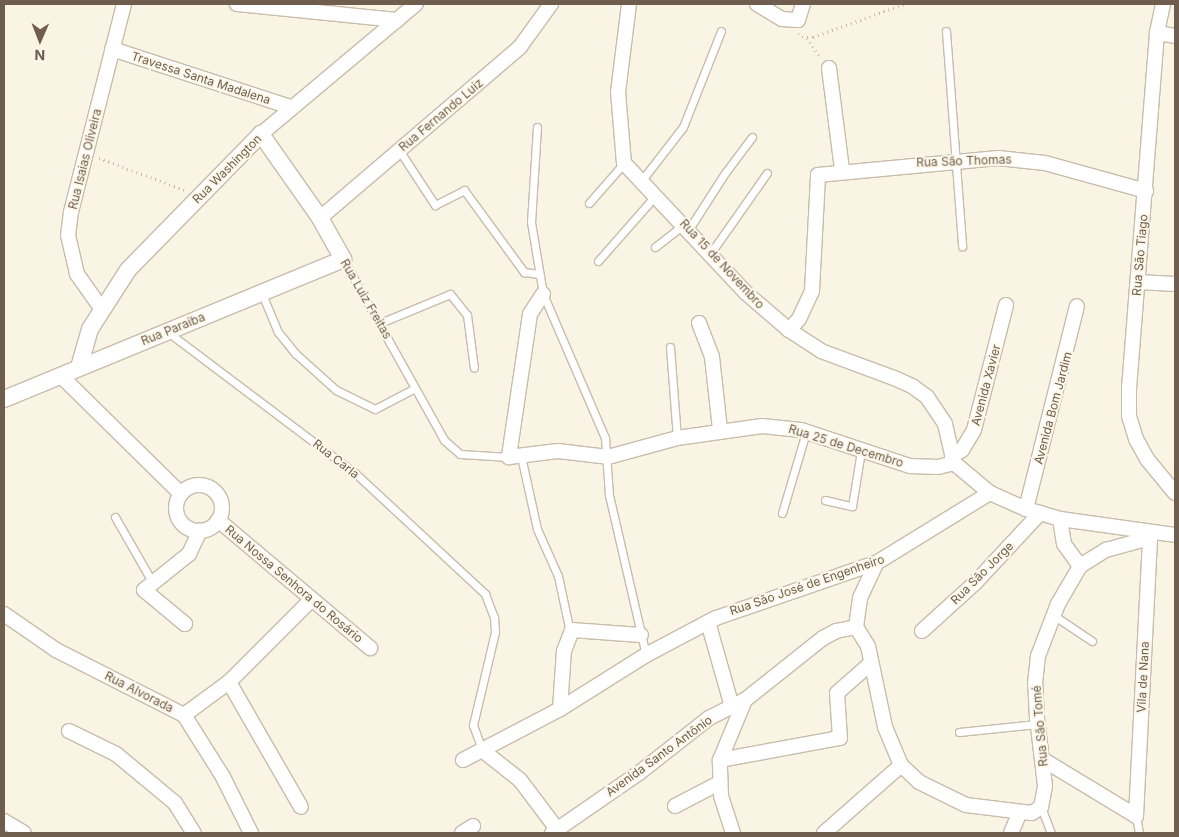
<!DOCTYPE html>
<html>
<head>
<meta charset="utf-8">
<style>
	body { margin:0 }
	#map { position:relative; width:1179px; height:837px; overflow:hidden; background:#faf4e5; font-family:Inter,sans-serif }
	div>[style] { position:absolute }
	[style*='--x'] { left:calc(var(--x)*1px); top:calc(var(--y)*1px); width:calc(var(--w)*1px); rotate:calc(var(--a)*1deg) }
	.path>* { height:2.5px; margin-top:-1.25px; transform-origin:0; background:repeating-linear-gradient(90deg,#d0b9a3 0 1px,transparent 0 5px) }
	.roads { filter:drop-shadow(1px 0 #c9bcac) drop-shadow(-1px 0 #c9bcac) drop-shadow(0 1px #c9bcac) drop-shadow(0 -1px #c9bcac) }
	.service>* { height:7px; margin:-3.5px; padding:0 3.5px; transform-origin:3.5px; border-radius:3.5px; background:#fff }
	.minor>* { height:14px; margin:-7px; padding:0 7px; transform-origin:7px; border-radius:7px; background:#fff }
	.minor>.ring { margin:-7px; padding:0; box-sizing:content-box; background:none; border:14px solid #fff; border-radius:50% }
	.tertiary>* { height:16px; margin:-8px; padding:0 8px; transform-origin:8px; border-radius:8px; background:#fff }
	span { translate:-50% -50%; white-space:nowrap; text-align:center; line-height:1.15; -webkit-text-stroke:4px #fdf8ea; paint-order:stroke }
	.street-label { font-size:12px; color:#6f5d4d }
	.frame { position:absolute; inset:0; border:5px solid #6f5d4d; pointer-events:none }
	.north { position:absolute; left:15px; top:15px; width:50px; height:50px; -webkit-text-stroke:4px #fdf8ea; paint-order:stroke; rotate:181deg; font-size:14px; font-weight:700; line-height:20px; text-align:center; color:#6f5d4d }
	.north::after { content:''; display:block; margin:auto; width:18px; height:22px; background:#6f5d4d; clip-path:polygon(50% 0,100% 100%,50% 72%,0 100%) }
</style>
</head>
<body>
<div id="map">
	<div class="path">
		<i style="--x:799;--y:33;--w:5;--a:53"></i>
		<i style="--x:802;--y:37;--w:11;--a:0"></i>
		<i style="--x:813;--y:37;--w:97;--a:-19.9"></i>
		<i style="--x:807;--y:38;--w:24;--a:54"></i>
		<i style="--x:99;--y:158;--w:92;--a:20.4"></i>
	</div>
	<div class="roads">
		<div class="service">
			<i style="--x:946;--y:31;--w:216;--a:85.7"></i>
			<i style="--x:537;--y:127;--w:95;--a:93.6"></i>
			<i style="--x:531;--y:222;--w:73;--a:80.5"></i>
			<i style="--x:543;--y:294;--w:157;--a:66.7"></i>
			<i style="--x:605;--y:438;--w:57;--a:86"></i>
			<i style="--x:609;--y:495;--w:164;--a:77"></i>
			<i style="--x:399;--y:150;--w:66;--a:56.8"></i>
			<i style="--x:435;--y:205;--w:33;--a:-27"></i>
			<i style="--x:464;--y:190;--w:102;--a:53.8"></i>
			<i style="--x:524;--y:272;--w:15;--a:8"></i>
			<i style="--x:642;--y:180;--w:67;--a:-52.3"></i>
			<i style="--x:683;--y:127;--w:103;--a:-68.4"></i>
			<i style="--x:589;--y:203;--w:53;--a:-48.8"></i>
			<i style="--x:689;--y:229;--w:67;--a:-57.3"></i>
			<i style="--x:725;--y:173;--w:45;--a:-53.1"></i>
			<i style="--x:655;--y:247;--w:37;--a:-38"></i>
			<i style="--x:710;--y:254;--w:99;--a:-54.9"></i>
			<i style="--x:343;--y:259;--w:207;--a:60.8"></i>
			<i style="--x:444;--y:440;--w:21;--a:41"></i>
			<i style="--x:460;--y:454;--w:49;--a:3.5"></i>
			<i style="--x:598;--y:261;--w:88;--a:-48.7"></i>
			<i style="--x:262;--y:294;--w:41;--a:67.2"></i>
			<i style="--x:278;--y:332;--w:28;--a:51"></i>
			<i style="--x:296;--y:354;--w:54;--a:42"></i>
			<i style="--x:336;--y:390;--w:43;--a:26"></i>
			<i style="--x:375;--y:409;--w:45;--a:-27.7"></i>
			<i style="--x:380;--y:323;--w:76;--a:-22.5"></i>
			<i style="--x:450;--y:294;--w:27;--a:51"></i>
			<i style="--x:467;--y:315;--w:53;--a:82.5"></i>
			<i style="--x:169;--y:333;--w:233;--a:37"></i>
			<i style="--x:355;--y:473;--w:178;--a:42.9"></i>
			<i style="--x:485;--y:594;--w:25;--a:69"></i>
			<i style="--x:494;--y:617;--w:15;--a:86"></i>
			<i style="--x:495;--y:632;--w:96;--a:103.3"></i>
			<i style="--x:473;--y:725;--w:27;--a:70"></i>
			<i style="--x:670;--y:347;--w:91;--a:85.6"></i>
			<i style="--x:521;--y:456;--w:75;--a:77.6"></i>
			<i style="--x:537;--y:529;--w:51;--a:65.9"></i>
			<i style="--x:558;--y:576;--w:57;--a:77.9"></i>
			<i style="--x:825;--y:500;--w:28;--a:13"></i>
			<i style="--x:852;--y:506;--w:56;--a:-80.7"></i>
			<i style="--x:782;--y:513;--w:84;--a:-73.5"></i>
			<i style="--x:115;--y:517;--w:76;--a:60.1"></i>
			<i style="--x:1053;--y:615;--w:47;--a:33.7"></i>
			<i style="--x:959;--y:732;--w:78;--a:-5.9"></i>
			<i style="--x:1041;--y:807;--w:28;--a:69"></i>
			<i style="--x:1136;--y:816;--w:17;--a:80"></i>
		</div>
		<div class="minor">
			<i style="--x:237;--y:4;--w:161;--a:5.7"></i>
			<i style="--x:629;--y:4;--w:89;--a:97.1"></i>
			<i style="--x:618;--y:92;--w:71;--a:85.2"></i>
			<i style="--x:624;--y:163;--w:178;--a:46.8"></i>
			<i style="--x:746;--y:293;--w:57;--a:40.7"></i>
			<i style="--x:789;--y:330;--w:38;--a:33"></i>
			<i style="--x:821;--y:351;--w:78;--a:20.3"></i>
			<i style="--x:894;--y:378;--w:20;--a:24"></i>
			<i style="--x:912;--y:386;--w:19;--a:36"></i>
			<i style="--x:927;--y:397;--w:32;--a:56"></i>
			<i style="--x:945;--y:424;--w:40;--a:77"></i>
			<i style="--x:757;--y:4;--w:29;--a:31"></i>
			<i style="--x:782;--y:19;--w:16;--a:4"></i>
			<i style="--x:798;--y:20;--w:17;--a:-73"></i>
			<i style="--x:1163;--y:4;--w:30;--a:102"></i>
			<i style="--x:1157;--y:33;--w:355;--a:94.5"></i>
			<i style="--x:1129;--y:387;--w:29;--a:90"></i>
			<i style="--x:1129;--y:416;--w:24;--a:73"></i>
			<i style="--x:1136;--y:439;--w:23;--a:61"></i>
			<i style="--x:1147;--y:459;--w:44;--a:50.5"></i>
			<i style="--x:1157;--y:33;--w:18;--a:9"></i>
			<i style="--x:112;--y:49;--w:188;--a:18"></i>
			<i style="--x:829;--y:68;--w:103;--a:82.7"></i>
			<i style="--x:261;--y:134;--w:202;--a:-40"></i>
			<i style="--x:320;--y:218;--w:263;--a:-40.5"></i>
			<i style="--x:520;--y:47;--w:53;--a:-54.2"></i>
			<i style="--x:1138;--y:282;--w:37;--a:3"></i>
			<i style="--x:543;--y:294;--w:24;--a:123"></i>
			<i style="--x:530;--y:314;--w:145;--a:98.4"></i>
			<i style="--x:509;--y:457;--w:49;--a:-7"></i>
			<i style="--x:558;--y:451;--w:50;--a:6.8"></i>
			<i style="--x:608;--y:457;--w:72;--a:-15.4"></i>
			<i style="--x:677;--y:438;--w:86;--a:-8"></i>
			<i style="--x:762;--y:426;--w:39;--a:6"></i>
			<i style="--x:801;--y:430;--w:115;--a:18.3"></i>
			<i style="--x:910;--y:466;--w:28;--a:2"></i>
			<i style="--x:938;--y:467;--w:16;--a:-14"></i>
			<i style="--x:101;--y:308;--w:42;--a:-125.2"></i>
			<i style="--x:77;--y:274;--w:39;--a:-103"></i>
			<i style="--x:68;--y:236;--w:24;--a:-83"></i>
			<i style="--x:71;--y:212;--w:215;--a:-75.7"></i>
			<i style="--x:699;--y:323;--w:36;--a:69"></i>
			<i style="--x:712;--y:357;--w:72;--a:83.7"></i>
			<i style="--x:789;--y:330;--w:15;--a:-48"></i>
			<i style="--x:799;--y:319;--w:31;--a:-65"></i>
			<i style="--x:812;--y:291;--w:116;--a:-87"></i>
			<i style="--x:818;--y:175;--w:181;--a:-5.4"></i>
			<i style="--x:998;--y:158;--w:47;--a:6.1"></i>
			<i style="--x:1045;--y:163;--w:105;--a:15.5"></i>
			<i style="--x:61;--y:376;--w:168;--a:44.5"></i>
			<i style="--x:952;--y:456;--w:12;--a:-31"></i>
			<i style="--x:962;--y:450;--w:23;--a:-59"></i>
			<i style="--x:974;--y:430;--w:129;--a:-75.6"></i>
			<i style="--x:954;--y:463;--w:47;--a:39.8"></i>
			<i style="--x:990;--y:493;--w:39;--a:24"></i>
			<i style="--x:1026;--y:509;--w:35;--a:16"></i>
			<i style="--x:1060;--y:519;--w:116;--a:7.9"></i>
			<i class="ring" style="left:176px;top:485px;width:32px;height:32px"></i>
			<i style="--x:1026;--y:509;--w:209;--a:-75.9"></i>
			<i style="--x:1060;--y:519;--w:25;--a:81"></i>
			<i style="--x:1064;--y:544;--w:27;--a:54"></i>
			<i style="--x:218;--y:520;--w:199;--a:40.1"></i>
			<i style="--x:4;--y:614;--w:63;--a:34.7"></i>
			<i style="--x:56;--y:650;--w:144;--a:26.9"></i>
			<i style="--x:184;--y:715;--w:73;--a:57.8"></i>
			<i style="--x:223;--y:777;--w:63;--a:63.4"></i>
			<i style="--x:708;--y:622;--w:88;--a:74.2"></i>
			<i style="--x:185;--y:624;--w:53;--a:-140.3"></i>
			<i style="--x:144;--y:590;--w:58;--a:-38.7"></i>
			<i style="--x:189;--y:554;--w:26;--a:-65"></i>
			<i style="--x:856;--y:627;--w:22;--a:58"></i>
			<i style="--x:868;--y:646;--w:83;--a:78.1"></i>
			<i style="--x:885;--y:727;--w:41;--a:67.2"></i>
			<i style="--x:901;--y:765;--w:25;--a:43"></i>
			<i style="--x:919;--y:782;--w:52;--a:26.1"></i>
			<i style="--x:966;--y:805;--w:66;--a:6.9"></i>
			<i style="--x:1032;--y:813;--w:11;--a:-34"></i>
			<i style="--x:1041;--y:807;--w:21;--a:-79"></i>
			<i style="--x:1045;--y:786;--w:68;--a:-96.7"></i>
			<i style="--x:1037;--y:718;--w:34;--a:-93"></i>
			<i style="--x:1035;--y:684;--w:28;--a:-84"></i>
			<i style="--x:1038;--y:656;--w:56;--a:-69"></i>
			<i style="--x:1058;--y:604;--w:44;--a:-59.9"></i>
			<i style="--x:1080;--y:566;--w:31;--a:-32"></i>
			<i style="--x:1106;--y:550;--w:46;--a:-15.3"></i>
			<i style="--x:1150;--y:538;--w:5;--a:-90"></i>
			<i style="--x:856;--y:627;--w:29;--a:-82"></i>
			<i style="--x:860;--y:598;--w:38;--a:-65"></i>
			<i style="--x:922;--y:631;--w:72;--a:-42.2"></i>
			<i style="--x:975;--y:583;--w:96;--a:-47.1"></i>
			<i style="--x:229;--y:682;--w:144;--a:60.1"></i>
			<i style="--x:560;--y:709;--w:58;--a:-86.1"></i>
			<i style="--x:564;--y:651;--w:22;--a:-69"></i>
			<i style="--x:572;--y:630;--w:69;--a:4.1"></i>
			<i style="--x:184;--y:715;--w:56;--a:-36.3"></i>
			<i style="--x:229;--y:682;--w:117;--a:-45"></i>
			<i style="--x:69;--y:731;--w:52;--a:26.1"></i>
			<i style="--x:116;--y:754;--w:77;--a:39.7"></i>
			<i style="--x:175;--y:803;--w:36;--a:58"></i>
			<i style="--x:482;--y:750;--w:48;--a:38.3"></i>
			<i style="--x:520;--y:780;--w:66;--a:53"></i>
			<i style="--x:1042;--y:759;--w:110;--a:31.2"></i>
			<i style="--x:1136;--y:816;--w:278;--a:-87.1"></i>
			<i style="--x:463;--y:760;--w:110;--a:-27.7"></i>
			<i style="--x:560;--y:709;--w:102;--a:-32.1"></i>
			<i style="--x:646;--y:655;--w:79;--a:-27.9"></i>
			<i style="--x:716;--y:618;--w:169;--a:-19"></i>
			<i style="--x:876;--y:563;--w:134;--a:-31.6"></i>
			<i style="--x:720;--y:760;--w:122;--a:-10.4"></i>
			<i style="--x:840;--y:738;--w:45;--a:-93.8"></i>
			<i style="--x:837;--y:693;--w:45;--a:-41.4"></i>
			<i style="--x:675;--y:806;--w:50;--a:-27.6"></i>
			<i style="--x:4;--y:821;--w:23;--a:31"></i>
			<i style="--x:462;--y:833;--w:13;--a:-32"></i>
			<i style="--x:552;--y:833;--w:106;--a:-34.6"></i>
			<i style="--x:639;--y:773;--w:89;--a:-38.2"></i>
			<i style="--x:709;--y:718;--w:40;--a:-26.6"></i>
			<i style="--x:745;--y:700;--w:100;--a:-38.5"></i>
			<i style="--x:823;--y:638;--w:15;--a:-28"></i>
			<i style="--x:836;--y:631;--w:20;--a:-11"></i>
			<i style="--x:733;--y:833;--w:39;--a:-108"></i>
			<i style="--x:721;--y:796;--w:36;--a:-92"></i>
			<i style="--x:720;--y:760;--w:65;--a:-67.4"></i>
			<i style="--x:824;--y:833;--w:103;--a:-41.4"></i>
			<i style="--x:1011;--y:833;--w:21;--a:-67"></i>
		</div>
		<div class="tertiary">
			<i style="--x:4;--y:399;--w:367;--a:-22.4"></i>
			<i style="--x:343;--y:259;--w:47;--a:-119.3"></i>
			<i style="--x:320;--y:218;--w:103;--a:-125.1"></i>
			<i style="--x:261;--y:134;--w:190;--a:134.4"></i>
			<i style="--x:128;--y:270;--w:70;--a:122.8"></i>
			<i style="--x:90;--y:329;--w:40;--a:106"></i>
		</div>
	</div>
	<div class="street-label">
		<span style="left:201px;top:78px;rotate:18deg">Travessa Santa Madalena</span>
		<span style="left:441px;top:115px;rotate:-40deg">Rua Fernando Luiz</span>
		<span style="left:85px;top:159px;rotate:-76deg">Rua Isaias Oliveira</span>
		<span style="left:964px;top:161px;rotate:-2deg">Rua São Thomas</span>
		<span style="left:227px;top:169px;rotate:-45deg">Rua Washington</span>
		<span style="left:1140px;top:255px;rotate:-85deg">Rua São Tiago</span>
		<span style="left:722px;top:264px;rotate:47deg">Rua 15 de Novembro</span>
		<span style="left:366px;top:299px;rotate:60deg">Rua Luiz Freitas</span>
		<span style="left:173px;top:329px;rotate:-22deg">Rua Paraiba</span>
		<span style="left:986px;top:385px;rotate:-75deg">Avenida Xavier</span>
		<span style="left:1053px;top:408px;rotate:-75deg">Avenida Bom Jardim</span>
		<span style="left:846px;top:446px;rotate:17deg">Rua 25 de Decembro</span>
		<span style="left:336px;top:459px;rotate:38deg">Rua Carla</span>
		<span style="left:982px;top:573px;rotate:-45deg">Rua São Jorge</span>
		<span style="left:294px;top:584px;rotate:40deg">Rua Nossa Senhora do Rosário</span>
		<span style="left:807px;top:585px;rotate:-19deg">Rua São José de Engenheiro</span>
		<span style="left:1143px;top:677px;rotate:-87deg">Vila de Nana</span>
		<span style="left:139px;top:692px;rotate:27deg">Rua Alvorada</span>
		<span style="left:1040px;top:726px;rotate:-95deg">Rua São Tomé</span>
		<span style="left:659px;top:756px;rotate:-36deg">Avenida Santo Antônio</span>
	</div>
	<div class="frame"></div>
	<div class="north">N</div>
</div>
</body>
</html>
